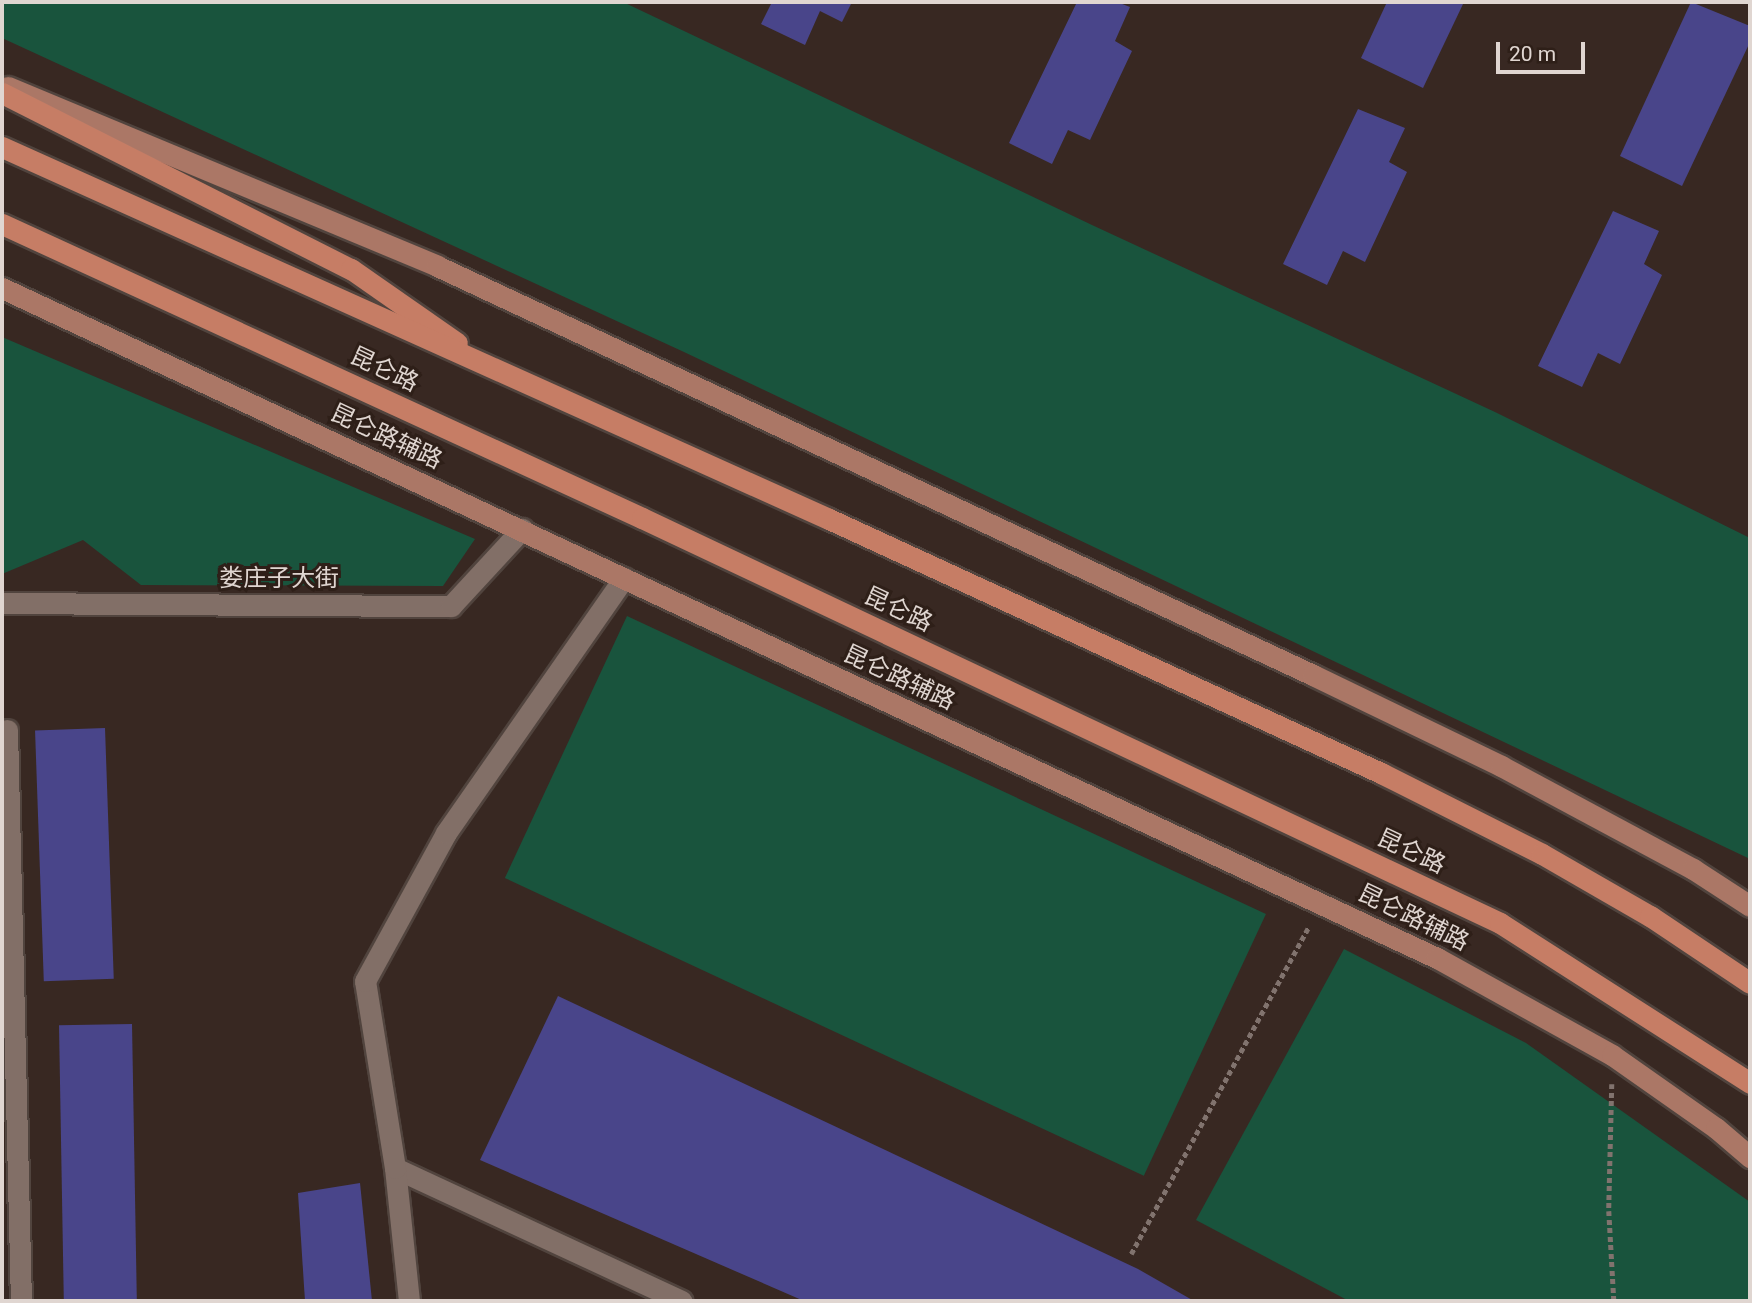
<!DOCTYPE html>
<html>
<head>
<meta charset="utf-8">
<style>
	body { margin:0 }
	#map { position:relative; width:1752px; height:1303px; overflow:hidden; background:#382822; font-family:Roboto,"Noto Sans SC",sans-serif }
	div>[style] { position:absolute }
	[style*='--x'] { left:calc(var(--x)*1px); top:calc(var(--y)*1px); width:calc(var(--w)*1px); rotate:calc(var(--a)*1deg) }
	.green>* { inset:0; background:#19543d; transform-origin:0 0 }
	.building>* { inset:0; background:#49458a; transform-origin:0 0 }
	.path>* { height:4.5px; margin-top:-2.25px; transform-origin:0; background:repeating-linear-gradient(90deg,#81736e 0 5px,transparent 0 8.5px) }
	.roads { filter:drop-shadow(2px 0 #51443e) drop-shadow(-2px 0 #51443e) drop-shadow(0 2px #51443e) drop-shadow(0 -2px #51443e) }
	.minor>* { height:21px; margin:-10.5px; padding:0 10.5px; transform-origin:10.5px; border-radius:10.5px; background:#826f67 }
	.major>* { height:21px; margin:-10.5px; padding:0 10.5px; transform-origin:10.5px; border-radius:10.5px; background:#ab7766 }
	.highway>* { height:21px; margin:-10.5px; padding:0 10.5px; transform-origin:10.5px; border-radius:10.5px; background:#c67d65 }
	span { translate:-50% -50%; white-space:nowrap; text-align:center; line-height:1.15; -webkit-text-stroke:6px #2e1f18; paint-order:stroke }
	.street-label { font-size:24px; color:#e0d6d1 }
	.frame { position:absolute; inset:0; border:4px solid #e0d6d1; pointer-events:none }
	.scale { position:absolute; left:1496px; top:42px; width:89px; height:32px; box-sizing:border-box; border:4px solid #e0d6d1; border-top:0; padding-left:9px; font-size:21px; line-height:24px; white-space:nowrap; color:#e0d6d1; -webkit-text-stroke:5px #2e1f18; paint-order:stroke }
</style>
</head>
<body>
<div id="map">
	<div class="green">
		<i style="clip-path:polygon(2px 2px,623px 2px,1092px 225px,1495px 412px,1750px 538px,1750px 859px,684px 352px,2px 38px)"></i>
		<i style="clip-path:polygon(2px 337px,475px 539px,443px 586px,141px 585px,83px 540px,2px 574px)"></i>
		<i style="left:627px;top:616px;width:705px;height:289px;rotate:25deg"></i>
		<i style="clip-path:polygon(1344px 949px,1526px 1043px,1750px 1202px,1750px 1301px,1349px 1301px,1196px 1220px)"></i>
	</div>
	<div class="building">
		<i style="clip-path:polygon(772px 2px,852px 2px,842px 22px,820px 11px,805px 45px,761px 24px)"></i>
		<i style="clip-path:polygon(1077px 2px,1117px 2px,1130px 7px,1115px 41px,1132px 51px,1090px 140px,1068px 130px,1052px 164px,1009px 143px)"></i>
		<i style="clip-path:polygon(1387px 2px,1464px 2px,1423px 88px,1361px 58px)"></i>
		<i style="clip-path:polygon(1691px 2px,1750px 26px,1750px 42px,1682px 186px,1620px 156px)"></i>
		<i style="clip-path:polygon(1358px 109px,1405px 128px,1389px 162px,1407px 172px,1365px 262px,1343px 251px,1327px 285px,1283px 264px)"></i>
		<i style="clip-path:polygon(1613px 211px,1659px 231px,1644px 264px,1662px 275px,1620px 364px,1598px 353px,1582px 387px,1538px 366px)"></i>
		<i style="left:105px;top:728px;width:251px;height:70px;rotate:88deg"></i>
		<i style="clip-path:polygon(558px 996px,1138px 1269px,1194px 1301px,804px 1301px,480px 1160px)"></i>
		<i style="left:132px;top:1024px;width:277px;height:73px;rotate:89deg"></i>
		<i style="clip-path:polygon(360px 1183px,372px 1301px,305px 1301px,298px 1193px)"></i>
	</div>
	<div class="path">
		<i style="--x:1612;--y:1084;--w:127;--a:91.4"></i>
		<i style="--x:1609;--y:1211;--w:90;--a:86.8"></i>
		<i style="--x:1131;--y:1254;--w:373;--a:-61.5"></i>
	</div>
	<div class="roads">
		<div class="minor">
			<i style="--x:2;--y:603;--w:449;--a:0.4"></i>
			<i style="--x:451;--y:606;--w:105;--a:-47.3"></i>
			<i style="--x:7;--y:730;--w:571;--a:88.6"></i>
			<i style="--x:395;--y:1168;--w:316;--a:24.9"></i>
			<i style="--x:409;--y:1301;--w:134;--a:-96"></i>
			<i style="--x:395;--y:1168;--w:189;--a:-99.1"></i>
			<i style="--x:365;--y:981;--w:169;--a:-61.3"></i>
			<i style="--x:446;--y:833;--w:311;--a:-55.1"></i>
		</div>
		<div class="major">
			<i style="--x:8;--y:87;--w:465;--a:22.6"></i>
			<i style="--x:437;--y:266;--w:967;--a:25.03"></i>
			<i style="--x:1313;--y:675;--w:209;--a:25.8"></i>
			<i style="--x:1501;--y:766;--w:218;--a:28.2"></i>
			<i style="--x:1693;--y:869;--w:68;--a:33"></i>
			<i style="--x:2;--y:288;--w:1584;--a:25.03"></i>
			<i style="--x:1437;--y:958;--w:200;--a:29"></i>
			<i style="--x:1612;--y:1055;--w:127;--a:35.1"></i>
			<i style="--x:1716;--y:1128;--w:45;--a:40.5"></i>
		</div>
		<div class="highway">
			<i style="--x:2;--y:93;--w:391;--a:26.8"></i>
			<i style="--x:351;--y:269;--w:129;--a:34.9"></i>
			<i style="--x:2;--y:147;--w:907;--a:24.22"></i>
			<i style="--x:829;--y:519;--w:608;--a:24.71"></i>
			<i style="--x:1381;--y:773;--w:180;--a:26.7"></i>
			<i style="--x:1542;--y:854;--w:125;--a:29.9"></i>
			<i style="--x:1650;--y:916;--w:120;--a:33.8"></i>
			<i style="--x:2;--y:224;--w:704;--a:24.67"></i>
			<i style="--x:642;--y:518;--w:949;--a:25.27"></i>
			<i style="--x:1500;--y:923;--w:297;--a:32.6"></i>
		</div>
	</div>
	<div class="street-label">
		<span style="left:384px;top:370px;rotate:25deg">昆仑路</span>
		<span style="left:386px;top:437px;rotate:25deg">昆仑路辅路</span>
		<span style="left:279px;top:579px">娄庄子大街</span>
		<span style="left:898px;top:610px;rotate:25deg">昆仑路</span>
		<span style="left:899px;top:678px;rotate:25deg">昆仑路辅路</span>
		<span style="left:1411px;top:852px;rotate:25deg">昆仑路</span>
		<span style="left:1413px;top:918px;rotate:26deg">昆仑路辅路</span>
	</div>
	<div class="frame"></div>
	<div class="scale">20 m</div>
</div>
</body>
</html>
